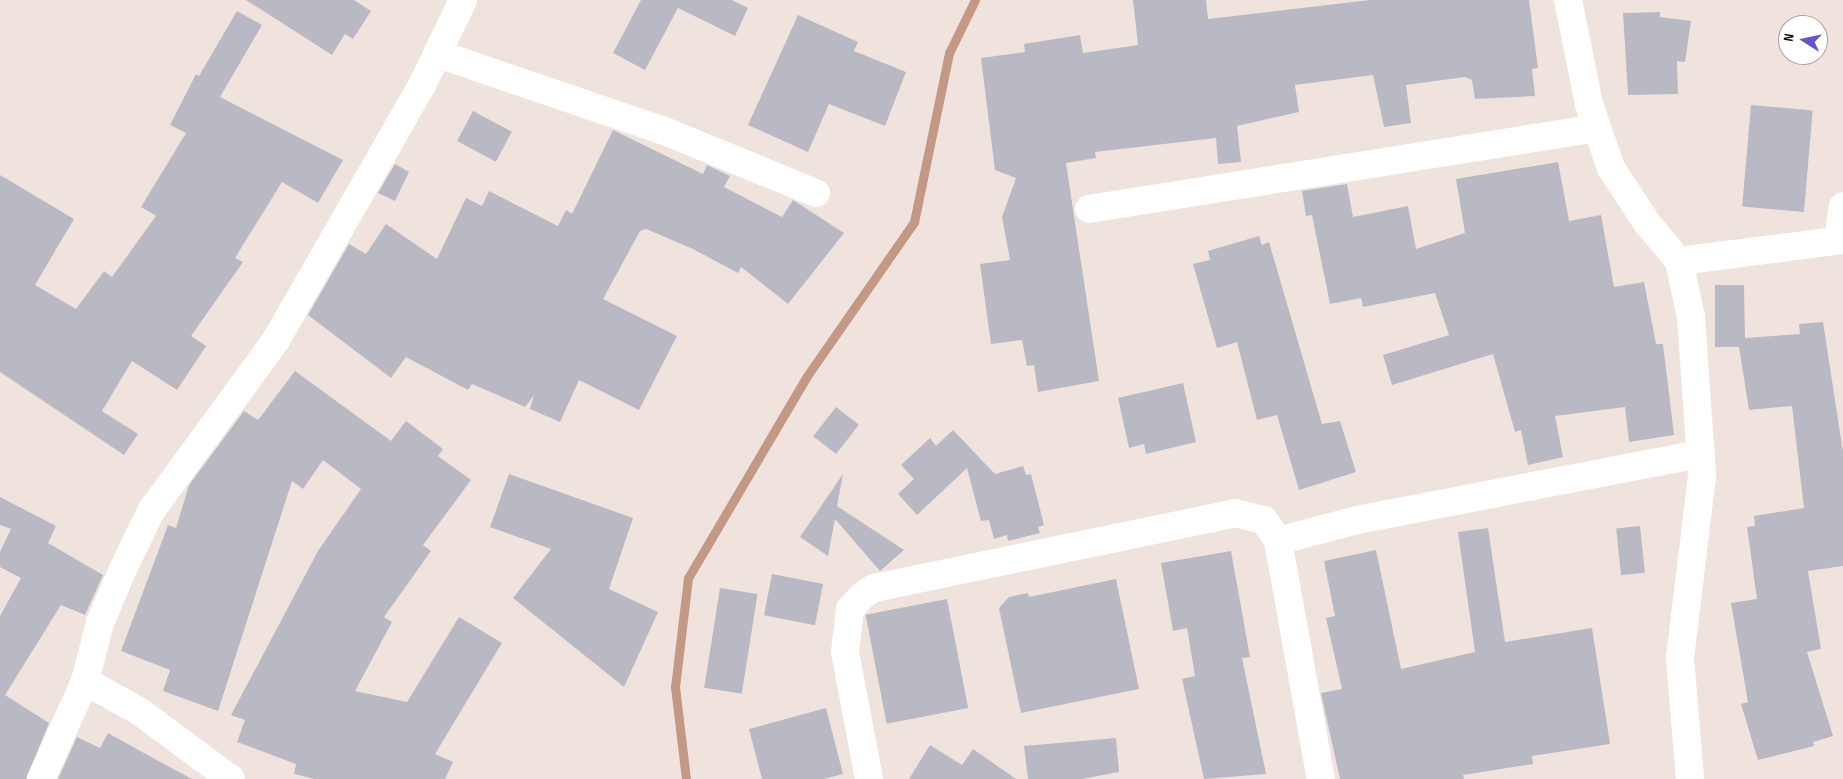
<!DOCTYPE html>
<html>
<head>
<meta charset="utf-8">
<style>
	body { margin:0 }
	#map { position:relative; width:1843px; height:779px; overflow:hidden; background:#f0e3de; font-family:"Sofia Sans Condensed",sans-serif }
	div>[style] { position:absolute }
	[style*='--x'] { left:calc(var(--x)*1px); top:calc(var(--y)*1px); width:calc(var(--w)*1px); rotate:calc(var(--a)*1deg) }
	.stream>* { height:9px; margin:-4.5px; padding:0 4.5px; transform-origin:4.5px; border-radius:4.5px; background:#c39885 }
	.building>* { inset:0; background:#b9b9c4; transform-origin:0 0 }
	.minor>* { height:28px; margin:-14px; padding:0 14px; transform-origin:14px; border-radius:14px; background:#fff }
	span { translate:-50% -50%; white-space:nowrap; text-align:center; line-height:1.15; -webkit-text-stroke:4px #fff; paint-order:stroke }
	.north { position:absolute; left:1778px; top:15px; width:50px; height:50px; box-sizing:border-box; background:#fff; border:1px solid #a19f9e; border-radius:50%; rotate:280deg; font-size:14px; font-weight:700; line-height:20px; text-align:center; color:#130f0d }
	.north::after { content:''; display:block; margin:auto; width:18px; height:22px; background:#6554cd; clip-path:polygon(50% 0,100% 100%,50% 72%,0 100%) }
</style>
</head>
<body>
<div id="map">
	<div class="stream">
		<i style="--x:686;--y:779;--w:93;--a:-96.8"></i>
		<i style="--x:675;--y:687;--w:110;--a:-83.2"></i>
		<i style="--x:688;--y:578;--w:234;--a:-59.5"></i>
		<i style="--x:807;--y:376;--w:188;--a:-55.2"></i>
		<i style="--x:914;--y:222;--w:173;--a:-78.3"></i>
		<i style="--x:949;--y:53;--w:59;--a:-63.9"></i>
	</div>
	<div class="building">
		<i style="clip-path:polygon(246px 0,354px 0,371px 11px,353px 39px,345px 34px,332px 55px)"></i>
		<i style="clip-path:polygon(641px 0,732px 0,748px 8px,735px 36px,678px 8px,645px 70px,613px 53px)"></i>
		<i style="clip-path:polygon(1133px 0,1206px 0,1208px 19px,1370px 0,1529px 0,1538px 68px,1532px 69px,1535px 96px,1475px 99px,1472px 80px,1465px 77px,1406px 85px,1411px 123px,1384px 127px,1373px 75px,1295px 85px,1299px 112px,1237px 126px,1241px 162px,1218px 164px,1216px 138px,1095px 152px,1096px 158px,1066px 163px,1099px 381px,1038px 392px,1034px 365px,1027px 366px,1022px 340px,991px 344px,980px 264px,1010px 260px,1002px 217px,1016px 178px,995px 170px,981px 58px,1025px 52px,1024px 44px,1080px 35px,1083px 53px,1138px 45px)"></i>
		<i style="clip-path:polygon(237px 11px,262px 25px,220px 97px,343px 160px,318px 203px,282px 182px,235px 258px,243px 262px,191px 336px,206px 346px,177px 390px,132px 361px,102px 411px,138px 434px,124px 455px,0 372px,0 175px,74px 219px,35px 285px,76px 309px,104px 271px,112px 277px,156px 216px,141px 207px,186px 133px,170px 125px,196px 74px,199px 76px)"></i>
		<i style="clip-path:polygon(1660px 12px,1660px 17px,1691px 21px,1685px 62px,1677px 61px,1678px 94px,1628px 95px,1623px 13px)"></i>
		<i style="clip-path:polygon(798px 15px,858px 42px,854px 51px,906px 72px,885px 126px,829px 104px,808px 152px,748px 125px)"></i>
		<i style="left:1751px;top:105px;width:62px;height:102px;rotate:5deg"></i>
		<i style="left:473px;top:111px;width:44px;height:34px;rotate:28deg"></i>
		<i style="clip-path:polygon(613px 130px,703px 174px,707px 165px,730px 176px,724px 187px,782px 217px,793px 200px,844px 233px,788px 304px,741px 267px,738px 273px,693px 249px,646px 229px,640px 231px,603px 299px,677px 336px,639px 410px,579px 380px,560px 422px,530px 409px,534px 395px,525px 407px,472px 384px,468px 390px,406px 357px,391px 378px,308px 315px,349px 244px,366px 254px,386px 224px,437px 259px,466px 198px,482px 206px,489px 191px,558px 226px,566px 210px,572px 214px)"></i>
		<i style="clip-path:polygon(1558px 162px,1569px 221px,1601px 215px,1614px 287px,1644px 282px,1656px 344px,1663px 344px,1674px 435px,1629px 442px,1625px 407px,1555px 416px,1563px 457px,1528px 465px,1521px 430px,1515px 432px,1493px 354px,1392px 385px,1383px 355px,1449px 335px,1435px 293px,1363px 307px,1361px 298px,1330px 304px,1312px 215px,1306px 216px,1302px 191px,1347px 184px,1353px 217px,1408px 206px,1416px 249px,1465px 233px,1456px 179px)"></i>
		<i style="clip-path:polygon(395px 164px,409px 172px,395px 201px,378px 193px)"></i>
		<i style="clip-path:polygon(1259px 236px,1262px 245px,1269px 242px,1322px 424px,1340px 421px,1356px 472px,1299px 490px,1277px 415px,1257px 420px,1237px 342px,1217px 348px,1193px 264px,1210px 260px,1208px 251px)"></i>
		<i style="clip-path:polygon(1715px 285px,1744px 285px,1745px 338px,1800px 334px,1799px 324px,1823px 322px,1843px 452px,1843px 566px,1808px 571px,1821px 649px,1807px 652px,1833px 736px,1813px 742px,1814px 746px,1758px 760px,1741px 704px,1748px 702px,1731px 603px,1757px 599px,1747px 527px,1755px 526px,1754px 516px,1804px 508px,1792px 406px,1749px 410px,1739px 347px,1715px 347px)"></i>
		<i style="clip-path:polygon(295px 371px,391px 441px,406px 421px,443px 449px,438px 456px,471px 480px,423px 545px,431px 551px,384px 617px,392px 622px,355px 691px,407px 702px,459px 617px,502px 643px,435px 754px,453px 762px,445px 779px,315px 779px,294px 774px,296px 764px,237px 742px,245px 720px,231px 715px,318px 551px,361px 489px,323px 460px,303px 489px,292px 481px,218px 711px,163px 691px,170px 670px,121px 651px,168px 525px,176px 528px,189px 485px,244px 411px,258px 420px)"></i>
		<i style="clip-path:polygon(1183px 383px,1196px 442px,1146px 454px,1144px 444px,1129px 448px,1118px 398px)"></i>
		<i style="left:836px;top:407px;width:29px;height:37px;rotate:38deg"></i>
		<i style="clip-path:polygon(953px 430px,995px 474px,1023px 466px,1026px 475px,1031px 474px,1044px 525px,1038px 527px,1040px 533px,1008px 541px,1007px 535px,994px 539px,989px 520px,981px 521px,967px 468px,917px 515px,898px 494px,914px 479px,901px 465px,930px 438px,936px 446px)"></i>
		<i style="clip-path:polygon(509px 474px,633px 518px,609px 589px,658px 612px,624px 687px,513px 598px,551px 549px,490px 527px)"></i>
		<i style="clip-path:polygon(843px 474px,837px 506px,904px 550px,880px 571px,835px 519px,828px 556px,800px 537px)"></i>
		<i style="clip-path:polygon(0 497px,56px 526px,48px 543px,103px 575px,85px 615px,61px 605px,5px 695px,49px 723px,26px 779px,0 779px,0 616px,21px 578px,0 567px,0 552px,11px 529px,0 525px)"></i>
		<i style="left:1640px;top:526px;width:47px;height:24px;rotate:84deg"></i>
		<i style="clip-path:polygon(1488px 528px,1505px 642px,1592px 628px,1610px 744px,1532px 756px,1533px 764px,1463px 775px,1464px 779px,1340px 779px,1321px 693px,1342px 689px,1326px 618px,1335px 616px,1324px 561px,1376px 550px,1401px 669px,1475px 652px,1458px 532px)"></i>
		<i style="clip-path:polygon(1231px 551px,1250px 657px,1242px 658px,1266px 774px,1204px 779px,1182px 679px,1195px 676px,1187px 628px,1173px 631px,1161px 563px)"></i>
		<i style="left:772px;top:574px;width:52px;height:42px;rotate:11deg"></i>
		<i style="clip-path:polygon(1116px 579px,1139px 689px,1021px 713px,999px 608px,1009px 597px,1028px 593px,1029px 597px)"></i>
		<i style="left:720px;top:588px;width:38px;height:101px;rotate:9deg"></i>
		<i style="left:947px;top:599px;width:111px;height:83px;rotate:79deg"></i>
		<i style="clip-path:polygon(826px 708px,843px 774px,824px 779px,762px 779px,749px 729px)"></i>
		<i style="clip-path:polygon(108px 733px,153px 758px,192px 779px,58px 779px,77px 737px,100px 748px)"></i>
		<i style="clip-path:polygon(1116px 738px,1119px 772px,1082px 779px,1028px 779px,1024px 746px)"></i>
		<i style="clip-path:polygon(930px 745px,962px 765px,973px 749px,1016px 779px,909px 779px)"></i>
	</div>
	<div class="minor">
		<i style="--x:1568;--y:0;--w:106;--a:78.6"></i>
		<i style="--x:1589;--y:104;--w:68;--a:71"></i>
		<i style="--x:1611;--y:168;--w:66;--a:56.8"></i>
		<i style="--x:1647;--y:223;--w:50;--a:49.9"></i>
		<i style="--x:1679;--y:261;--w:57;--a:77.9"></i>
		<i style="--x:1691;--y:317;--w:159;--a:86"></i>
		<i style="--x:1702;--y:476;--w:182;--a:96.9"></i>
		<i style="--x:1680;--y:657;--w:122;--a:85.3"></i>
		<i style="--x:438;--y:54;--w:242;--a:18.8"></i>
		<i style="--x:667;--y:132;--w:161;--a:22.3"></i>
		<i style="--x:1089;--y:209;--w:514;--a:-9.06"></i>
		<i style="--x:1838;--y:240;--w:34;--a:-82"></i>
		<i style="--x:1679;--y:261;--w:165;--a:-7.3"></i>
		<i style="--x:1278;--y:541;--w:82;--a:-14.9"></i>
		<i style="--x:1357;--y:520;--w:350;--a:-10.9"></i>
		<i style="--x:85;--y:681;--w:62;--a:29.1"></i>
		<i style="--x:139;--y:711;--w:114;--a:36.5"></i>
		<i style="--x:41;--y:779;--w:107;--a:-65.8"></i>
		<i style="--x:85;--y:681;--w:60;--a:-75.5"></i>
		<i style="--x:100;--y:623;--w:56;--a:-67.1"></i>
		<i style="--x:122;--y:571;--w:67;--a:-64.2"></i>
		<i style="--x:151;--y:511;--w:212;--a:-53.8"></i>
		<i style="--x:276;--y:340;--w:294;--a:-60.2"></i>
		<i style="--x:422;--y:85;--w:94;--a:-64.2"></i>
		<i style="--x:869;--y:779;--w:129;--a:-100.7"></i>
		<i style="--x:845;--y:652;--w:43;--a:-83.4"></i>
		<i style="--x:850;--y:609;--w:18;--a:-47"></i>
		<i style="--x:862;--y:596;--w:14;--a:-34"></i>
		<i style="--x:874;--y:588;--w:369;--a:-11.7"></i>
		<i style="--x:1235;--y:513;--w:30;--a:14"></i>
		<i style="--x:1264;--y:520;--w:25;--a:56"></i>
		<i style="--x:1278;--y:541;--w:242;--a:79.8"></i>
	</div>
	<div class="north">N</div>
</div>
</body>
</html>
